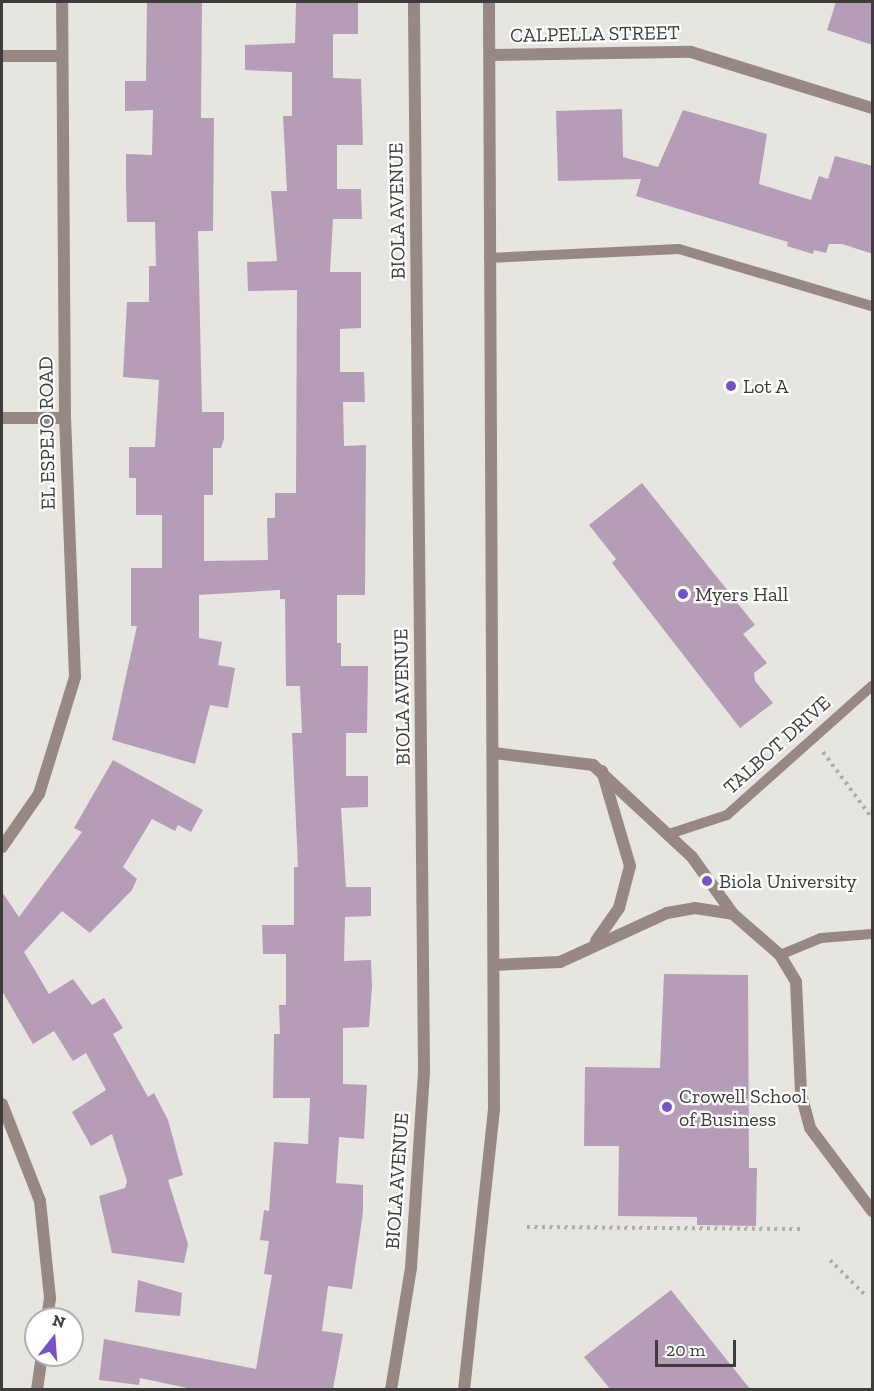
<!DOCTYPE html>
<html>
<head>
<meta charset="utf-8">
<style>
	body { margin:0 }
	#map { position:relative; width:874px; height:1391px; overflow:hidden; background:#e6e5df; font-family:"Zilla Slab",serif }
	div>[style] { position:absolute }
	[style*='--x'] { left:calc(var(--x)*1px); top:calc(var(--y)*1px); width:calc(var(--w)*1px); rotate:calc(var(--a)*1deg) }
	.building>* { inset:0; background:#b69db7 }
	.path>* { height:4px; margin-top:-2px; transform-origin:0; background:repeating-linear-gradient(90deg,#aeada9 0 3px,transparent 0 7.5px) }
	.service>* { height:10px; margin:-5px; padding:0 5px; transform-origin:5px; border-radius:5px; background:#988883 }
	.minor>* { height:12px; margin:-6px; padding:0 6px; transform-origin:6px; border-radius:6px; background:#988883 }
	.tertiary>* { height:12px; margin:-6px; padding:0 6px; transform-origin:6px; border-radius:6px; background:#988883 }
	.dots>* { width:16px; height:16px; translate:-50% -50%; box-sizing:border-box; border:3px solid #fff; border-radius:50% }
	span { translate:-50% -50%; white-space:nowrap; text-align:center; line-height:1.15; -webkit-text-stroke:4.5px #fff; paint-order:stroke }
	.street-label { font-size:20px; color:#3d3c3a }
	.poi-label { font-size:20px; color:#3d3c3a }
	.left { translate:0 -50%; text-align:left }
	.frame { position:absolute; inset:0; border:3px solid #3d3c3a; pointer-events:none }
	.north { position:absolute; left:24px; top:1307px; width:60px; height:60px; box-sizing:border-box; background:#fff; border:2px solid #b1b1b0; border-radius:50%; rotate:17deg; font-size:16px; font-weight:700; line-height:24px; text-align:center; color:#3d3c3a }
	.north::after { content:''; display:block; margin:auto; width:21px; height:27px; background:#7552cb; clip-path:polygon(50% 0,100% 100%,50% 72%,0 100%) }
	.scale { position:absolute; left:655px; top:1340px; width:81px; height:27px; box-sizing:border-box; border:3px solid #3d3c3a; border-top:0; padding-left:8px; font-size:18px; line-height:21px; white-space:nowrap; color:#3d3c3a; -webkit-text-stroke:4px #fff; paint-order:stroke }
</style>
</head>
<body>
<div id="map">
	<div class="building">
		<i style="clip-path:polygon(147px 2px,202px 2px,201px 118px,214px 118px,213px 231px,198px 231px,202px 412px,224px 412px,224px 439px,221px 448px,213px 448px,213px 495px,204px 495px,204px 561px,268px 560px,267px 518px,275px 518px,275px 493px,296px 493px,297px 290px,248px 291px,247px 262px,277px 261px,271px 191px,287px 191px,283px 116px,292px 116px,292px 72px,245px 70px,245px 45px,295px 43px,296px 2px,358px 2px,358px 34px,333px 34px,333px 78px,361px 79px,363px 145px,337px 145px,337px 189px,361px 189px,362px 219px,333px 219px,330px 272px,361px 272px,361px 328px,340px 329px,340px 372px,364px 372px,365px 402px,343px 402px,344px 446px,366px 445px,365px 595px,337px 595px,337px 643px,341px 643px,341px 666px,368px 666px,367px 733px,346px 733px,346px 776px,368px 776px,368px 807px,341px 808px,346px 887px,371px 887px,371px 916px,345px 917px,344px 961px,371px 960px,372px 987px,369px 1027px,343px 1028px,343px 1084px,367px 1085px,364px 1139px,339px 1137px,336px 1183px,363px 1185px,363px 1212px,352px 1289px,328px 1286px,322px 1331px,343px 1334px,333px 1389px,192px 1389px,140px 1378px,139px 1385px,99px 1380px,104px 1339px,256px 1369px,272px 1275px,264px 1274px,269px 1241px,260px 1240px,264px 1210px,269px 1211px,274px 1142px,308px 1144px,310px 1098px,273px 1098px,274px 1034px,280px 1034px,279px 1005px,286px 1005px,286px 954px,263px 954px,262px 925px,294px 925px,294px 867px,298px 867px,292px 733px,302px 733px,300px 686px,286px 686px,285px 599px,280px 599px,280px 590px,199px 595px,199px 638px,222px 642px,218px 665px,235px 668px,228px 708px,210px 705px,195px 764px,112px 740px,137px 626px,131px 626px,131px 568px,162px 568px,162px 515px,136px 515px,136px 478px,129px 478px,129px 447px,155px 447px,159px 380px,123px 377px,127px 302px,149px 302px,149px 266px,156px 266px,155px 222px,127px 222px,126px 184px,126px 154px,152px 155px,153px 110px,125px 111px,125px 81px,146px 81px)"></i>
		<i style="clip-path:polygon(836px 2px,873px 2px,873px 45px,827px 30px)"></i>
		<i style="clip-path:polygon(622px 109px,623px 157px,658px 167px,683px 110px,767px 134px,759px 184px,811px 200px,819px 176px,828px 179px,835px 156px,873px 166px,873px 254px,842px 244px,829px 244px,826px 253px,814px 250px,813px 254px,787px 246px,788px 242px,636px 196px,641px 179px,558px 181px,556px 111px)"></i>
		<i style="clip-path:polygon(642px 483px,755px 625px,743px 634px,767px 663px,754px 673px,755px 681px,773px 703px,740px 728px,612px 563px,616px 559px,589px 525px)"></i>
		<i style="clip-path:polygon(113px 760px,203px 810px,191px 832px,178px 825px,175px 831px,152px 819px,123px 867px,137px 879px,132px 890px,90px 933px,62px 911px,24px 952px,49px 994px,73px 979px,92px 1005px,104px 998px,123px 1028px,113px 1034px,148px 1097px,154px 1093px,168px 1120px,183px 1175px,168px 1180px,188px 1244px,184px 1263px,112px 1253px,99px 1196px,125px 1188px,127px 1181px,112px 1134px,91px 1146px,72px 1112px,106px 1090px,86px 1053px,73px 1061px,54px 1031px,33px 1044px,2px 991px,2px 892px,19px 917px,82px 832px,74px 828px)"></i>
		<i style="clip-path:polygon(664px 974px,748px 975px,749px 1168px,757px 1168px,756px 1226px,697px 1225px,697px 1217px,618px 1216px,619px 1146px,584px 1146px,585px 1067px,660px 1068px)"></i>
		<i style="clip-path:polygon(138px 1280px,182px 1293px,180px 1316px,135px 1312px)"></i>
		<i style="clip-path:polygon(671px 1290px,750px 1389px,610px 1389px,584px 1357px)"></i>
	</div>
	<div class="path">
		<i style="--x:823;--y:752;--w:82;--a:53.4"></i>
		<i style="--x:527;--y:1227;--w:276;--a:0.4"></i>
		<i style="--x:830;--y:1260;--w:48;--a:45"></i>
	</div>
	<div class="service">
		<i style="--x:489;--y:258;--w:190;--a:-2.7"></i>
		<i style="--x:679;--y:249;--w:201;--a:16.5"></i>
		<i style="--x:669;--y:834;--w:61;--a:-18.1"></i>
		<i style="--x:727;--y:815;--w:194;--a:-41.7"></i>
		<i style="--x:780;--y:955;--w:44;--a:-22.5"></i>
		<i style="--x:821;--y:938;--w:51;--a:-4.5"></i>
	</div>
	<div class="minor">
		<i style="--x:490;--y:55;--w:201;--a:-0.9"></i>
		<i style="--x:691;--y:52;--w:189;--a:17.2"></i>
		<i style="--x:2;--y:56;--w:59;--a:0"></i>
		<i style="--x:2;--y:418;--w:63;--a:0"></i>
		<i style="--x:494;--y:753;--w:100;--a:6.9"></i>
		<i style="--x:593;--y:765;--w:135;--a:42.9"></i>
		<i style="--x:692;--y:857;--w:70;--a:54.3"></i>
		<i style="--x:733;--y:914;--w:62;--a:41.1"></i>
		<i style="--x:780;--y:955;--w:31;--a:59"></i>
		<i style="--x:796;--y:982;--w:112;--a:87.4"></i>
		<i style="--x:801;--y:1094;--w:35;--a:75"></i>
		<i style="--x:810;--y:1128;--w:104;--a:53.2"></i>
		<i style="--x:2;--y:847;--w:65;--a:-55.1"></i>
		<i style="--x:39;--y:794;--w:122;--a:-72.9"></i>
		<i style="--x:75;--y:677;--w:259;--a:-92.2"></i>
		<i style="--x:65;--y:418;--w:416;--a:-90.4"></i>
		<i style="--x:596;--y:941;--w:40;--a:-55.1"></i>
		<i style="--x:619;--y:908;--w:43;--a:-75.3"></i>
		<i style="--x:630;--y:866;--w:99;--a:-106.4"></i>
		<i style="--x:494;--y:965;--w:66;--a:-2.6"></i>
		<i style="--x:560;--y:962;--w:118;--a:-24.6"></i>
		<i style="--x:667;--y:913;--w:28;--a:-10"></i>
		<i style="--x:695;--y:908;--w:38;--a:9"></i>
		<i style="--x:2;--y:1104;--w:104;--a:68.6"></i>
		<i style="--x:40;--y:1201;--w:98;--a:84.1"></i>
		<i style="--x:50;--y:1298;--w:21;--a:98"></i>
		<i style="--x:37;--y:1390;--w:35;--a:-82"></i>
		<i style="--x:391;--y:1390;--w:124;--a:-80.7"></i>
		<i style="--x:411;--y:1268;--w:198;--a:-86.2"></i>
		<i style="--x:424;--y:1070;--w:1068;--a:-90.54"></i>
	</div>
	<div class="tertiary">
		<i style="--x:464;--y:1390;--w:283;--a:-83.9"></i>
		<i style="--x:494;--y:1109;--w:1107;--a:-90.26"></i>
	</div>
	<div class="dots">
		<i style="left:731px;top:386px;background:#7552cb"></i>
		<i style="left:683px;top:594px;background:#7552cb"></i>
		<i style="left:707px;top:881px;background:#7552cb"></i>
		<i style="left:667px;top:1107px;background:#7552cb"></i>
	</div>
	<div class="street-label">
		<span style="left:595px;top:34px;rotate:-1deg">CALPELLA STREET</span>
		<span style="left:397px;top:211px;rotate:-91deg">BIOLA AVENUE</span>
		<span style="left:47px;top:433px;rotate:-91deg">EL ESPEJO ROAD</span>
		<span style="left:402px;top:697px;rotate:-91deg">BIOLA AVENUE</span>
		<span style="left:777px;top:745px;rotate:-42deg">TALBOT DRIVE</span>
		<span style="left:397px;top:1181px;rotate:-86deg">BIOLA AVENUE</span>
	</div>
	<div class="poi-label">
		<span class="left" style="left:743px;top:386px">Lot A</span>
		<span class="left" style="left:695px;top:594px">Myers Hall</span>
		<span class="left" style="left:719px;top:881px">Biola University</span>
		<span class="left" style="left:679px;top:1108px">Crowell School<br>of Business</span>
	</div>
	<div class="frame"></div>
	<div class="north">N</div>
	<div class="scale">20 m</div>
</div>
</body>
</html>
